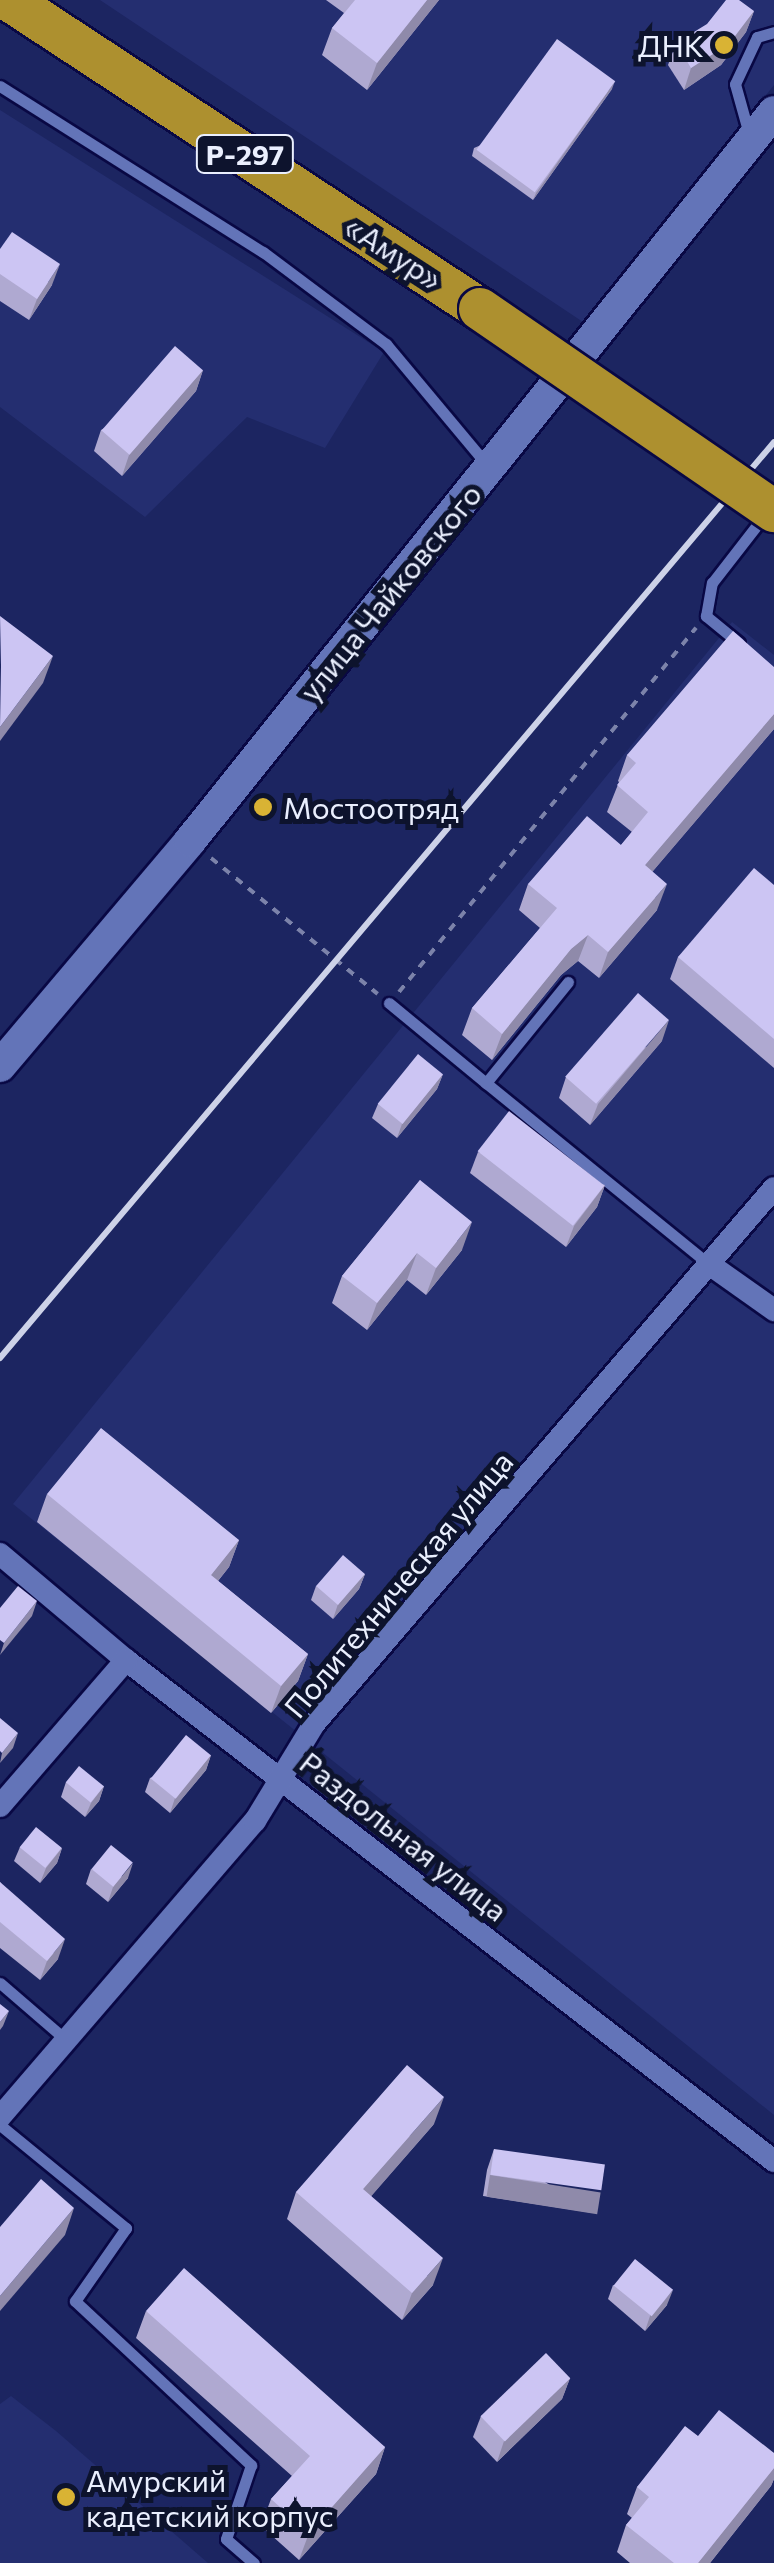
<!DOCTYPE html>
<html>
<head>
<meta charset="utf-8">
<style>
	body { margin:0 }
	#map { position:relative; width:774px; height:2563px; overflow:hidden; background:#1c2561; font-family:Commissioner,sans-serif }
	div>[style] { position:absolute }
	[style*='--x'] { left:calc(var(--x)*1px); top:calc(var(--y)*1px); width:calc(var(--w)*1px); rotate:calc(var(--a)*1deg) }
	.built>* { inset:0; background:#242e70 }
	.path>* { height:4px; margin-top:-2px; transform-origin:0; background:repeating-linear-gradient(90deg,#7c83aa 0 8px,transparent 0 16px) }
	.roads { filter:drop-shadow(2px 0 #090844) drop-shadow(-2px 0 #090844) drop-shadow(0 2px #090844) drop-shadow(0 -2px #090844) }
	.lane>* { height:11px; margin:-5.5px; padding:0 5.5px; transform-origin:5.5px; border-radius:5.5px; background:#6374b8 }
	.street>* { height:22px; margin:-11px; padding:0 11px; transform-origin:11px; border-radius:11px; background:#6374b8 }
	.secondary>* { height:32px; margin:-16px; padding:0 16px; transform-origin:16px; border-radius:16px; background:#6374b8 }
	.highway>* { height:42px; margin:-21px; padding:0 21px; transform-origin:21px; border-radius:21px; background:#ad902f }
	.rail>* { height:6px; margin:-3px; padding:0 3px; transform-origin:3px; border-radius:3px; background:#cdd2e8 }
	.bridges { filter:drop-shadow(2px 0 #090844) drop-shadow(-2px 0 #090844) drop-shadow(0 2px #090844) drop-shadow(0 -2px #090844) }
	.highway-bridge>* { height:42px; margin:-21px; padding:0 21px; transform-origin:21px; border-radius:21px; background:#ad902f }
	.wall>* { inset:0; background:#afa9d1 }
	.shaded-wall>* { inset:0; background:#8f8aaa; transform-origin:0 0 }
	.building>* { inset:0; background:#ccc5f3; transform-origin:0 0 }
	.dots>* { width:28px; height:28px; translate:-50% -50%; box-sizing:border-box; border:5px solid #0d132d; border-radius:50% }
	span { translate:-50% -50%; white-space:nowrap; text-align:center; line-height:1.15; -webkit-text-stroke:10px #0d132d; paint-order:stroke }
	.shield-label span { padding:2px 8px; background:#0d132d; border:2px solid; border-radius:8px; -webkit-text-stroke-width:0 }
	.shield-label { font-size:28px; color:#eaeffe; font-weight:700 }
	.poi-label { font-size:30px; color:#eaeffe }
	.right { translate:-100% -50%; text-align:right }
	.left { translate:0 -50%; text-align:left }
	.street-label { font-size:30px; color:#eaeffe }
</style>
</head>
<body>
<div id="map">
	<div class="built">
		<i style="clip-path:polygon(100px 0,774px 0,774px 85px,586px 324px)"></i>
		<i style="clip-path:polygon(0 110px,384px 352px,325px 448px,247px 417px,145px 517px,0 407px)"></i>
		<i style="clip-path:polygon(732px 622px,774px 655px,774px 2115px,13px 1504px)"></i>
		<i style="clip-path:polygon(11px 2396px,56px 2431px,208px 2563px,0 2563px,0 2404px)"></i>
	</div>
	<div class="path">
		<i style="--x:211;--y:858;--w:215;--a:39.2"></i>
		<i style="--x:399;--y:992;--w:470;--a:-50.8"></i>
	</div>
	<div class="roads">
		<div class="lane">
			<i style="--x:0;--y:86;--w:311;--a:32.3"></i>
			<i style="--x:263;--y:252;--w:154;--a:36.8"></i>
			<i style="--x:386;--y:344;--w:158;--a:50.1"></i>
			<i style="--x:749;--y:134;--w:52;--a:-105.6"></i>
			<i style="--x:735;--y:84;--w:52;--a:-64.9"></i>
			<i style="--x:757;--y:37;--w:18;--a:-16"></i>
			<i style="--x:739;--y:643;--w:43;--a:-140.7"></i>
			<i style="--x:706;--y:616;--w:34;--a:-80"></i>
			<i style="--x:712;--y:583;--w:85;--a:-52.2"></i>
			<i style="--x:568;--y:982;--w:130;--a:129.1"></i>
			<i style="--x:486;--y:1083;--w:287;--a:39.1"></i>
			<i style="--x:389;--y:1003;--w:126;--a:39.5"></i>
			<i style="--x:0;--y:1983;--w:87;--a:40.8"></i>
			<i style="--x:0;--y:2125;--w:163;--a:39.3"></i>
			<i style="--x:126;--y:2228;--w:89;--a:124.9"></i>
			<i style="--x:75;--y:2301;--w:241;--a:43"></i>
			<i style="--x:251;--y:2465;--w:78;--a:108.7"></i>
			<i style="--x:226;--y:2539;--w:37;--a:41"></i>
		</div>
		<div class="street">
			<i style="--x:709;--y:1264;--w:80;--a:35.3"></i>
			<i style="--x:0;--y:1554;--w:165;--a:40.1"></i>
			<i style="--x:126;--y:1660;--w:819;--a:37.71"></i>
			<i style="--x:0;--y:1806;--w:193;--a:-49.2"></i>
			<i style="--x:0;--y:2117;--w:391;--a:-49.3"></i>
			<i style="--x:255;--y:1821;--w:114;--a:-58.7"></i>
			<i style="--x:314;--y:1724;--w:706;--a:-49.36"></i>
		</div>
		<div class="secondary">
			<i style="--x:0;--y:1066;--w:294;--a:-49.8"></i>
			<i style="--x:190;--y:841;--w:934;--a:-51.3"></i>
		</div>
		<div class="highway">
			<i style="--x:9;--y:0;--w:563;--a:33.27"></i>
		</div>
	</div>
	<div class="rail">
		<i style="--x:0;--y:1358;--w:1199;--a:-49.8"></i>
	</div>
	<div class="bridges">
		<div class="highway-bridge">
			<i style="--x:480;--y:309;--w:357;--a:34.5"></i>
		</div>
	</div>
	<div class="wall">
		<i style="clip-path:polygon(326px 0,439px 0,367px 90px,322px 55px,332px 28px,344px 13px)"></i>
		<i style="clip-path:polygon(754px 11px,746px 32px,721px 65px,684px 90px,668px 65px,676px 43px)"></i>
		<i style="clip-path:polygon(612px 89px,533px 200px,472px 156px,474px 148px)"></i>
		<i style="clip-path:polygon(0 249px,52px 285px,29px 320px,0 301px)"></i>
		<i style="clip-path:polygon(203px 370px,196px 391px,122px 476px,94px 451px,101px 430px)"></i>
		<i style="clip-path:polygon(774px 667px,774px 729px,652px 872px,657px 910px,599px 978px,578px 961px,561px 975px,492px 1060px,462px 1035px,472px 1008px,540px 928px,519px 910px,528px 884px,621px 845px,632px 832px,607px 812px,619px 782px,618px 781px,627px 755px)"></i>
		<i style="clip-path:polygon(774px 885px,774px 1068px,670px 979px,678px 957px)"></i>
		<i style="clip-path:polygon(662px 1041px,590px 1125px,559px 1098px,566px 1077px)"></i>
		<i style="clip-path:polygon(443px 1074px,437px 1089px,397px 1138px,372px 1118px,378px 1104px)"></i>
		<i style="clip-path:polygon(478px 1152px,605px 1185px,597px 1207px,566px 1247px,470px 1173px)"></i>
		<i style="clip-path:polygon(420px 1180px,462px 1250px,426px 1295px,407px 1280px,367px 1330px,332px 1303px,342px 1276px)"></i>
		<i style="clip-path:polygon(47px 1494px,239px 1540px,229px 1567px,218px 1581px,308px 1654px,298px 1681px,271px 1713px,37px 1522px)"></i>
		<i style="clip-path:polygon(365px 1574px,359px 1589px,333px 1619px,311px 1600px,316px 1586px)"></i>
		<i style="clip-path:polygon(211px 1755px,206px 1770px,170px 1813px,145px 1792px,150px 1778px)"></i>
		<i style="clip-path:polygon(66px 1782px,104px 1786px,99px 1801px,85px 1817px,61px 1797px)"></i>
		<i style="clip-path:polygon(20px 1847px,62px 1848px,57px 1863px,40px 1883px,14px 1861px)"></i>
		<i style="clip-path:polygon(91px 1869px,128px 1878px,108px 1902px,86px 1884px)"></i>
		<i style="clip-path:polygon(0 1882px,58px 1959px,40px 1980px,0 1948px)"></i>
		<i style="clip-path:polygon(434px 2124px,371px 2196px,433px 2285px,402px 2320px,287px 2219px,296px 2192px)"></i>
		<i style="clip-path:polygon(494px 2149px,593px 2213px,483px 2196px,487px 2170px)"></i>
		<i style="clip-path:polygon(613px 2285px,667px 2305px,645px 2331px,608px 2299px)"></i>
		<i style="clip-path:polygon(146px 2311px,385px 2447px,376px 2474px,299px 2560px,261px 2526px,271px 2499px,292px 2476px,136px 2338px)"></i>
		<i style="clip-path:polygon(570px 2378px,562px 2399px,497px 2462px,473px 2437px,481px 2416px)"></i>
		<i style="clip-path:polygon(698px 2436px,774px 2453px,774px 2479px,771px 2486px,710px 2563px,630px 2563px,617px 2552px,626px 2525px,632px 2518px,627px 2514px,637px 2487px)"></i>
	</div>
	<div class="shaded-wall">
		<i style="clip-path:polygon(427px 0,439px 0,367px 90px,377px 63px)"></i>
		<i style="clip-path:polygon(754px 11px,746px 32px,721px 65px,684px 90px,691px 68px)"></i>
		<i style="clip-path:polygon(615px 81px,612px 89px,533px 200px,536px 193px)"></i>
		<i style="clip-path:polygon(60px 264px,52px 285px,29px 320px,37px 299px)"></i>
		<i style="clip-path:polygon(203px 370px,196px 391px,122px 476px,129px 455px)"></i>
		<i style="clip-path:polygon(53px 656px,43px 683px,0 741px,0 727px)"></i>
		<i style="clip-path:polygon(774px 714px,774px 729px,636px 891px,645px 865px)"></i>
		<i style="clip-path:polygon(667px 884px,657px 910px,599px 978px,608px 952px)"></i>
		<i style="clip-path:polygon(588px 935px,578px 961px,561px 975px,492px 1060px,502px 1034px,571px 949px)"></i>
		<i style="clip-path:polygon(669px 1020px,662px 1041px,590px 1125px,598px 1104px)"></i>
		<i style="clip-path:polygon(443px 1074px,437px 1089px,397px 1138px,402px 1124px)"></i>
		<i style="clip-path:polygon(605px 1185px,597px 1207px,566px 1247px,574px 1226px)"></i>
		<i style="clip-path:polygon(472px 1222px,462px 1250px,426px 1295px,436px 1268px)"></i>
		<i style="clip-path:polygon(417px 1253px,407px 1280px,367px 1330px,377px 1303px)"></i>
		<i style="clip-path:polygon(239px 1540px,229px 1567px,201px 1602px,211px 1575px)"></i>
		<i style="clip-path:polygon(365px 1574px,359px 1589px,333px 1619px,338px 1604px)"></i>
		<i style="clip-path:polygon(37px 1601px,32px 1616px,0 1655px,4px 1643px)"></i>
		<i style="clip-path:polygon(308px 1654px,298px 1681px,271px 1713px,281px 1686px)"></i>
		<i style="clip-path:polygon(18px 1733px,13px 1748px,0 1763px,2px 1753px)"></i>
		<i style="clip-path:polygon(211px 1755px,206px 1770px,170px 1813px,175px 1798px)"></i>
		<i style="clip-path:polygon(104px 1786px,99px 1801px,85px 1817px,91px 1803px)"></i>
		<i style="clip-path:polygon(62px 1848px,57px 1863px,40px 1883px,46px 1868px)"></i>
		<i style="clip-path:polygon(133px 1863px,128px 1878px,108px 1902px,113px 1887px)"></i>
		<i style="clip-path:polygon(65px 1939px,58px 1959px,40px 1980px,47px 1961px)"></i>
		<i style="clip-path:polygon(9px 2011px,3px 2026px,0 2030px,0 2022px)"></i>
		<i style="clip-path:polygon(444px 2097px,434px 2124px,354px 2216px,363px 2189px)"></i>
		<i style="left:490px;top:2175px;width:112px;height:22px;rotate:9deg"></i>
		<i style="clip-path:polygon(74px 2208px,65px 2235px,0 2311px,0 2296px)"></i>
		<i style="clip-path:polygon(443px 2258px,433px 2285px,402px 2320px,412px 2293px)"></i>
		<i style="clip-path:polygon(673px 2290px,667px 2305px,645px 2331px,650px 2316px)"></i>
		<i style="clip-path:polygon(570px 2378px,562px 2399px,497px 2462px,504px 2441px)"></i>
		<i style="clip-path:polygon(385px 2447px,376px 2474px,299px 2560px,309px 2533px)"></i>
		<i style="clip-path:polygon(774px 2468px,774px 2479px,771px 2486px,710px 2563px,698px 2563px)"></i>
	</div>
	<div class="building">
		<i style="clip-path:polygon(355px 0,427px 0,377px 63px,332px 28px)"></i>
		<i style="clip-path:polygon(726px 0,739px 0,754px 11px,729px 44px,691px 68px,676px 43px,707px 24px)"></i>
		<i style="left:557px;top:39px;width:72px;height:137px;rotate:36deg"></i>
		<i style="clip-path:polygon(12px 232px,60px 264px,37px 299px,0 274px,0 249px)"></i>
		<i style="left:175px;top:346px;width:37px;height:112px;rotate:41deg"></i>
		<i style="clip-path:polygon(0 616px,53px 656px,0 727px,1px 666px)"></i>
		<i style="clip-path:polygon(733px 631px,774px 667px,774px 714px,645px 865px,667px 884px,608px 952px,588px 935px,571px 949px,502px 1034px,472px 1008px,557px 908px,528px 884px,587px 816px,621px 845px,648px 812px,617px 785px,636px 763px,627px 755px)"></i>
		<i style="clip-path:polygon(754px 868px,774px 885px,774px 1039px,678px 957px)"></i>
		<i style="left:638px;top:993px;width:41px;height:111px;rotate:41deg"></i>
		<i style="left:418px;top:1054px;width:32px;height:64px;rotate:39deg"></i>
		<i style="left:509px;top:1111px;width:121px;height:51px;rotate:38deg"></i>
		<i style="clip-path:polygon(420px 1180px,472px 1222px,436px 1268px,417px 1253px,377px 1303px,342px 1276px)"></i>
		<i style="clip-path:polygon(101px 1428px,239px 1540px,211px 1575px,308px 1654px,281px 1686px,47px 1494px)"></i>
		<i style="left:343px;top:1555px;width:29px;height:41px;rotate:41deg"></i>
		<i style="clip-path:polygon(18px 1586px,37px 1601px,4px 1643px,0 1640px,0 1608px)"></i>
		<i style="clip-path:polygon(0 1718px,18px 1733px,2px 1753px,0 1751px)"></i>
		<i style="left:186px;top:1735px;width:32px;height:56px;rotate:39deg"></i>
		<i style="left:79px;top:1766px;width:32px;height:21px;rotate:39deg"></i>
		<i style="left:36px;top:1827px;width:33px;height:26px;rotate:39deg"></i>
		<i style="left:111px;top:1845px;width:28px;height:31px;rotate:39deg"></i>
		<i style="clip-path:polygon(0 1882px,65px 1939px,47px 1961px,0 1922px)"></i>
		<i style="clip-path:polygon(0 2004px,9px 2011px,0 2022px)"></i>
		<i style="clip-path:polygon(407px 2065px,444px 2097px,363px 2189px,443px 2258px,412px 2293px,296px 2192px)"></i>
		<i style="left:494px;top:2149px;width:112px;height:26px;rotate:8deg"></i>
		<i style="clip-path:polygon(41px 2179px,74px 2208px,0 2296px,0 2227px)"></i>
		<i style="left:635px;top:2259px;width:49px;height:34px;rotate:39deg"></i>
		<i style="clip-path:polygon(184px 2268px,385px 2447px,309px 2533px,271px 2499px,310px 2456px,146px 2311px)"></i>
		<i style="left:546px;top:2353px;width:35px;height:91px;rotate:46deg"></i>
		<i style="clip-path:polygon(719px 2410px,774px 2453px,774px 2468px,698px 2563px,674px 2563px,626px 2525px,649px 2497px,637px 2487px,685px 2426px,698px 2436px)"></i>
	</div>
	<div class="dots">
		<i style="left:724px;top:45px;background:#d9b334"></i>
		<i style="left:263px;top:807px;background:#d9b334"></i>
		<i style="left:66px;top:2497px;background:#d9b334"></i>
	</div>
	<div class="shield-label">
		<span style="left:245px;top:154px">Р-297</span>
	</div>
	<div class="poi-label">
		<span class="right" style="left:704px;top:45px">ДНК</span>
		<span class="left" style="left:283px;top:807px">Мостоотряд</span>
		<span class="left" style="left:86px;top:2497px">Амурский<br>кадетский корпус</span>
	</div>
	<div class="street-label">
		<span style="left:394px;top:252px;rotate:33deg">«Амур»</span>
		<span style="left:390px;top:592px;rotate:-51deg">улица Чайковского</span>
		<span style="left:398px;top:1584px;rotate:-50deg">Политехническая улица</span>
		<span style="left:404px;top:1836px;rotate:38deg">Раздольная улица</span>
	</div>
</div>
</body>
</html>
